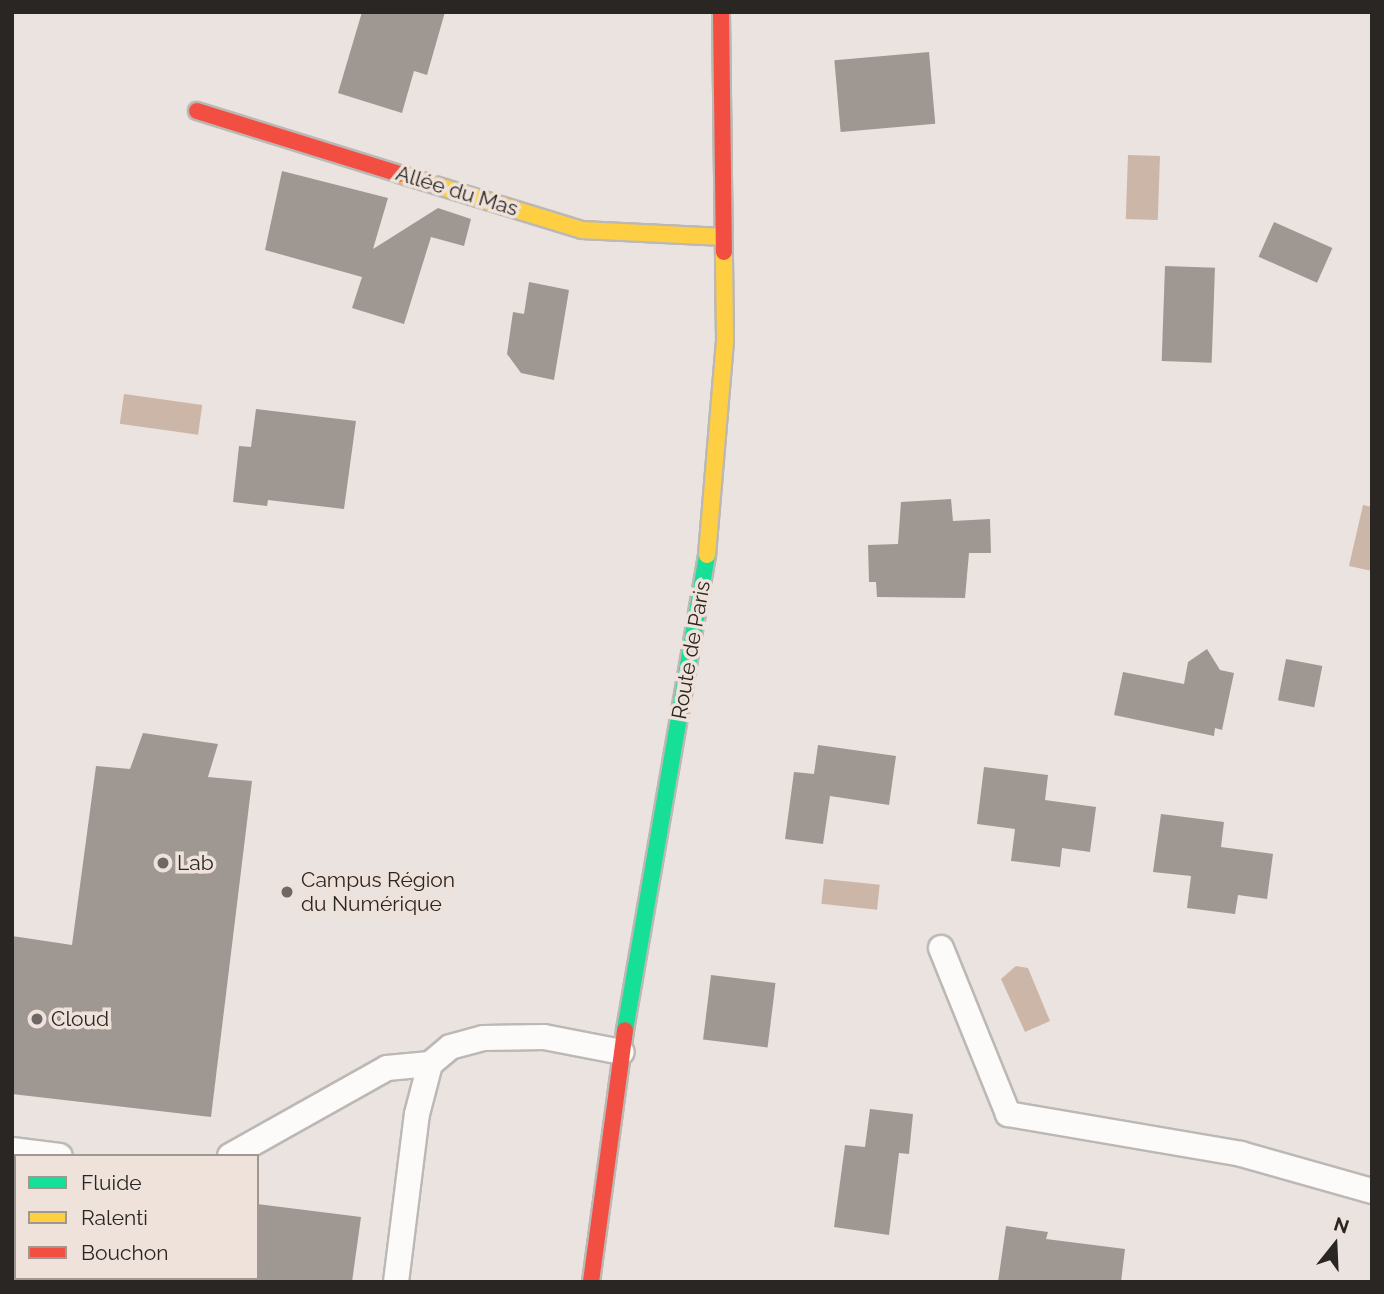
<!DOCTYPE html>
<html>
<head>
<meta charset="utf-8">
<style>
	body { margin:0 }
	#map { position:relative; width:1384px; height:1294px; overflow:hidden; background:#eae3df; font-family:Raleway,sans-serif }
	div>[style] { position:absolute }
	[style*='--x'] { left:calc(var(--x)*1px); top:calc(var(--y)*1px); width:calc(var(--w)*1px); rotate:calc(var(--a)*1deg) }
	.water>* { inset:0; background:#ccb6a8; transform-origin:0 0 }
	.building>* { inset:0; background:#9f9792; transform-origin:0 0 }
	.path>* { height:4.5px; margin-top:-2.25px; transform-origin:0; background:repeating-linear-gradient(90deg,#d1cfce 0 7px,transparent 0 10.5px) }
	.roads { filter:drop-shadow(2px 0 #bcb8b5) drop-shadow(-2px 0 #bcb8b5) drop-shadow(0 2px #bcb8b5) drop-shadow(0 -2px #bcb8b5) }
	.lane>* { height:24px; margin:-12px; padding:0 12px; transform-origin:12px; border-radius:12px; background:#fcfbfa }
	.fast>* { height:16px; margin:-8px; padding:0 8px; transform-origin:8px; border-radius:8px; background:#16e098 }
	.slow>* { height:16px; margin:-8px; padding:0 8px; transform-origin:8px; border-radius:8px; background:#ffcf43 }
	.jam>* { height:16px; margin:-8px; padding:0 8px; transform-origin:8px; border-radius:8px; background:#f24e42 }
	.dots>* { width:19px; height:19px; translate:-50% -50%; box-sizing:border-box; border:4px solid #eee2db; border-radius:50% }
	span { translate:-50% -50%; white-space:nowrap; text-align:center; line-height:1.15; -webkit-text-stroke:7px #eee2db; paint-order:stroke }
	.street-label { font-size:21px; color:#2a2623 }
	.poi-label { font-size:21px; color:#2a2623 }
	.left { translate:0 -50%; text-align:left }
	.frame { position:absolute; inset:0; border:14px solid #2a2623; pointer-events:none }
	.legend { position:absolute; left:14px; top:1154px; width:245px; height:126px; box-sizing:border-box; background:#eee2db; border:2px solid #a09791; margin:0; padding:9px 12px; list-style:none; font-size:21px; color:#2a2623 }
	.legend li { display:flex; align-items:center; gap:14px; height:35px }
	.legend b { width:35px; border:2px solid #a09791 }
	.north { position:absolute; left:1300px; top:1210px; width:70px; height:70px; -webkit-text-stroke:5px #eee2db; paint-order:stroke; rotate:18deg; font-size:19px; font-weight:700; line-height:28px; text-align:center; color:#2a2623 }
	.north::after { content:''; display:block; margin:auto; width:24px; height:32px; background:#2a2623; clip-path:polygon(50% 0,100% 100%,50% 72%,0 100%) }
</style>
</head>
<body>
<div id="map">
	<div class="water">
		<i style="left:1128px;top:155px;width:32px;height:64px;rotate:2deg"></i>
		<i style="left:124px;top:394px;width:79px;height:30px;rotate:8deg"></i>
		<i style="clip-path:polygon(1363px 505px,1372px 507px,1372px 571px,1349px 566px)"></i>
		<i style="left:824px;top:879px;width:56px;height:25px;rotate:6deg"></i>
		<i style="clip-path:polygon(1016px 966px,1028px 968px,1050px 1021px,1025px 1032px,1001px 979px)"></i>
	</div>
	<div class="building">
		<i style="clip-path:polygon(362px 12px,445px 12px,427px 75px,414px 71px,402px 113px,338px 93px)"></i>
		<i style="left:929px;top:52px;width:72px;height:95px;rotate:85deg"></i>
		<i style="clip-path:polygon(282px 171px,388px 198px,373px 249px,438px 208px,471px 219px,464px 246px,431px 237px,404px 324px,352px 308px,362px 277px,265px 250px)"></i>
		<i style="left:1274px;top:222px;width:64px;height:38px;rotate:24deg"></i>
		<i style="left:1165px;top:266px;width:50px;height:95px;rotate:2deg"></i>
		<i style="clip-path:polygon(529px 282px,569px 290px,554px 380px,521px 373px,507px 354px,513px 312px,524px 314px)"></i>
		<i style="clip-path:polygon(256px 409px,356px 421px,344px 509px,268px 500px,267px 506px,233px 502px,239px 446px,251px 447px)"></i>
		<i style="clip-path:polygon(951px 499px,953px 521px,990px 519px,991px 553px,969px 553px,965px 598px,877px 597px,876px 582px,869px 582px,868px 545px,898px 544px,901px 502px)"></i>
		<i style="clip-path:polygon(1207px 649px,1220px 670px,1234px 673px,1222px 730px,1215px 728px,1214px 736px,1114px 715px,1123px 672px,1184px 684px,1188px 662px)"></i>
		<i style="left:1286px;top:659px;width:37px;height:42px;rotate:11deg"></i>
		<i style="clip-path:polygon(143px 733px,218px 744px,208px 777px,252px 781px,211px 1117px,12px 1094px,12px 936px,72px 945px,96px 766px,130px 769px)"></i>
		<i style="clip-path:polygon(818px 745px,896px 756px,889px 805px,830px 796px,823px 844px,785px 839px,794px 772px,814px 774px)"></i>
		<i style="clip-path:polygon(984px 767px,1048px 775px,1045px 800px,1096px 807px,1090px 852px,1062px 848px,1060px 867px,1011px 861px,1015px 829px,977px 824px)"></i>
		<i style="clip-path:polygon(1161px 814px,1224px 822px,1221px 847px,1273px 854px,1267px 899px,1238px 895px,1235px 914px,1187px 908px,1191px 876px,1153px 872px)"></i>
		<i style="left:711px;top:975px;width:65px;height:65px;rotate:7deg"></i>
		<i style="clip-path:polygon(870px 1109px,913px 1114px,909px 1154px,899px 1153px,889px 1235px,834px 1227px,845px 1145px,865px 1147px)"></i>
		<i style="clip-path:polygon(257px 1204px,361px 1217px,352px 1282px,257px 1282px)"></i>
		<i style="clip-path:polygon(1006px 1226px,1048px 1232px,1046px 1239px,1125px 1249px,1121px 1282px,998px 1282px)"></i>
	</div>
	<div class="path">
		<i style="--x:12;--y:1266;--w:6;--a:-45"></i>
	</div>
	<div class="roads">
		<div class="lane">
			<i style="--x:941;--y:948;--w:179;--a:68"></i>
			<i style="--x:1008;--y:1114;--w:236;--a:9.7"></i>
			<i style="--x:1241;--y:1154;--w:136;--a:15.8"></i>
			<i style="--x:12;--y:1150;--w:48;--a:7.1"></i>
			<i style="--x:230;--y:1156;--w:180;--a:-29.3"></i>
			<i style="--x:387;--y:1068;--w:43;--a:-5.3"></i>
			<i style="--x:396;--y:1282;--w:169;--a:-82.9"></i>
			<i style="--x:417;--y:1114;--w:52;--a:-75.4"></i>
			<i style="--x:430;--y:1064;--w:26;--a:-40"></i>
			<i style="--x:450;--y:1047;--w:35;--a:-15"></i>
			<i style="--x:484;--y:1038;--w:60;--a:-1"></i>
			<i style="--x:544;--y:1037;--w:79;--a:10.9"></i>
		</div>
		<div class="fast">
			<i style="--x:625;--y:1030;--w:482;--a:-80.2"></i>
		</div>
		<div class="slow">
			<i style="--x:399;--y:174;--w:191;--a:17"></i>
			<i style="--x:582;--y:230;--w:142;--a:2.8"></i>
			<i style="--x:707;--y:555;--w:216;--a:-85.2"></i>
			<i style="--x:725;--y:340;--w:88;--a:-90.7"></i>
		</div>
		<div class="jam">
			<i style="--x:721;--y:12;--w:240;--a:89.3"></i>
			<i style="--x:197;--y:111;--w:212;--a:17.3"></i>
			<i style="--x:591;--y:1282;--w:254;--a:-82.3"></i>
		</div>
	</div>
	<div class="dots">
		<i style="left:163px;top:863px;background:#6d6865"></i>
		<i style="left:287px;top:892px;background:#6d6865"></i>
		<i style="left:37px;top:1019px;background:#6d6865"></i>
	</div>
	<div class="street-label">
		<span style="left:457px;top:191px;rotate:17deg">Allée du Mas</span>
		<span style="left:691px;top:650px;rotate:-80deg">Route de Paris</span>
	</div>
	<div class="poi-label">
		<span class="left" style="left:177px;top:863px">Lab</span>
		<span class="left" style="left:301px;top:892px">Campus Région<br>du Numérique</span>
		<span class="left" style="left:51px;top:1019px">Cloud</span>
	</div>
	<div class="frame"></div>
	<ul class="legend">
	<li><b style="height:9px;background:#16e098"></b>Fluide</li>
	<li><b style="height:9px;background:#ffcf43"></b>Ralenti</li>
	<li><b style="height:9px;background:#f24e42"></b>Bouchon</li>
	</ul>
	<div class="north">N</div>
</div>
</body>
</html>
